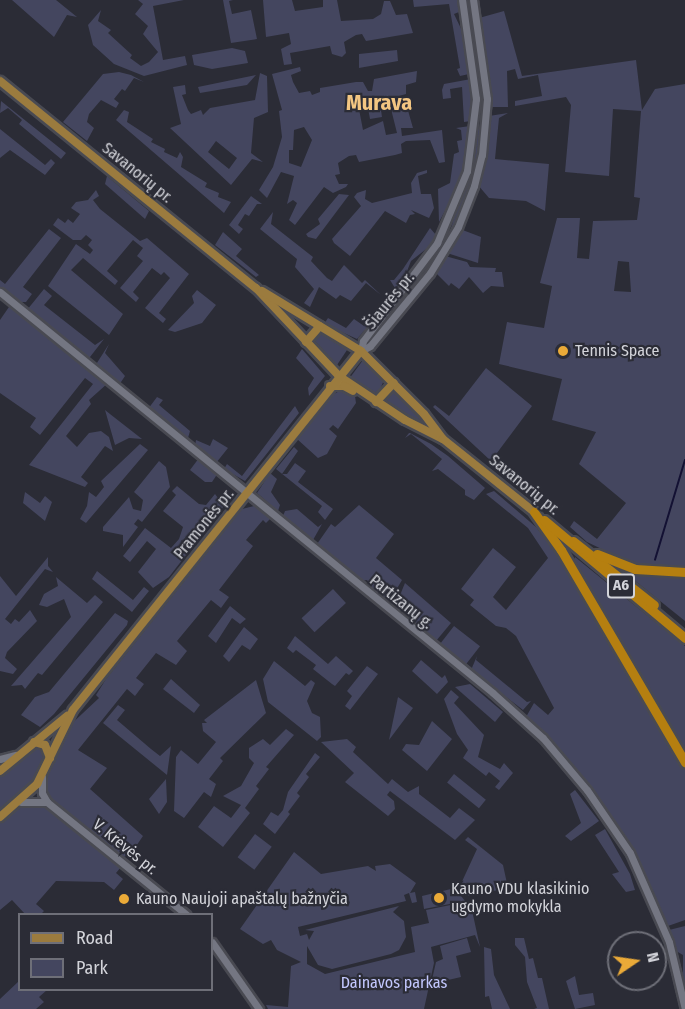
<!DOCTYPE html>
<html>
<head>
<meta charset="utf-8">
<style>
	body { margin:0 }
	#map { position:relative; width:685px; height:1009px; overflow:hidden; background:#2b2c36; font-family:"Fira Sans Condensed",sans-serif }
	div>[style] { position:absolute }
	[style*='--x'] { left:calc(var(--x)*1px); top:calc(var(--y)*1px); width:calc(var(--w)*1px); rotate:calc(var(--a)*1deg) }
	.green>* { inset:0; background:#44465f; transform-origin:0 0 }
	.stream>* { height:1.5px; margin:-0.75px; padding:0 0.75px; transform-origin:0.75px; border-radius:0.75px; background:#131133 }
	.roads { filter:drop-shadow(2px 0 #494a52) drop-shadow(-2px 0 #494a52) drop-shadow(0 2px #494a52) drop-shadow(0 -2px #494a52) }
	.secondary>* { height:7px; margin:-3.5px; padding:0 3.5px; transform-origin:3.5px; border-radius:3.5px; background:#747682 }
	.primary>* { height:8px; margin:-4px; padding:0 4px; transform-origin:4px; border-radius:4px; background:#9b7b3e }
	.highway>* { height:9px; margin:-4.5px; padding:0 4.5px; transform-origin:4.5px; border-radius:4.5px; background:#b57f10 }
	.dots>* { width:16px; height:16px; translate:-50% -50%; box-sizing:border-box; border:3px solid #2b2c36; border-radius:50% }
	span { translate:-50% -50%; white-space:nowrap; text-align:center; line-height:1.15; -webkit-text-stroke:4.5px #2b2c36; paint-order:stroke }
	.shield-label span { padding:2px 4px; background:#2b2c36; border:2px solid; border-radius:4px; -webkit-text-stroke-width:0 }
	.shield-label { font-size:15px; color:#d3d4da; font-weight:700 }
	.street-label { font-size:16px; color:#d3d4da }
	.poi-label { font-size:16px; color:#d3d4da }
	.left { translate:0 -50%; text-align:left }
	.park-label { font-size:16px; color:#c3c8fe }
	.district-label { font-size:22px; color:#f3c682; font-weight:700 }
	.legend { position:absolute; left:18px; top:913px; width:195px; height:78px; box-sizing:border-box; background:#2b2c36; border:2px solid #6e6f78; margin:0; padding:8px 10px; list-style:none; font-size:18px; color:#d3d4da }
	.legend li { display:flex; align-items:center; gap:12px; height:30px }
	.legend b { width:30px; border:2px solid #6e6f78 }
	.north { position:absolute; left:607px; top:931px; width:60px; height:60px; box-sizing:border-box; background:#2b2c36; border:2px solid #6e6f78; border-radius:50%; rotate:77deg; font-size:16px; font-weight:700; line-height:24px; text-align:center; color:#d3d4da }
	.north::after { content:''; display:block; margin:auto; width:21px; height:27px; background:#eaaa38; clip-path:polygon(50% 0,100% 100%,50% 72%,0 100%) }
</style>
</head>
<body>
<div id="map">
	<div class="green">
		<i style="clip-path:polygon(12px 0,56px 0,77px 17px,67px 15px,54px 37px)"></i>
		<i style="clip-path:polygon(138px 0,184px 0,153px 6px,163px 60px,185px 56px,187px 65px,144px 76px,114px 64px,93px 45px,88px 25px,101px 10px,98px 21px,111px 30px,108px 33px,132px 55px,130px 58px,141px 66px,149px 62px,158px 52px,143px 34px,148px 26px,135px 14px,143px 4px)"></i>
		<i style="clip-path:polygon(223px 0,233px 0,229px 1px,232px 14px,251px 10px,257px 39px,231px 43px)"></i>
		<i style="clip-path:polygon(263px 0,292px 0,295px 11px,323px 7px,323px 0,337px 0,341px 21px,373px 19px,381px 14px,384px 1px,390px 1px,396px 15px,407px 14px,413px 33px,366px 41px,362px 34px,356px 35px,344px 42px,346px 53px,342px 57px,332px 54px,330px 46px,290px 53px,292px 64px,284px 65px,281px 49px,291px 44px,289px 33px,266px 37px)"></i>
		<i style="clip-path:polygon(413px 0,458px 0,459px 12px,454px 14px,466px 39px,469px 74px,460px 76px,457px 69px,460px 68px,449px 4px,414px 7px)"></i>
		<i style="clip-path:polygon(evenodd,504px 11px,522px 76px,636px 60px,642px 110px,655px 89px,685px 84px,685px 571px,631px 566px,631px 563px,587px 542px,570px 527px,574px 521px,597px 539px,626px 503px,579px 464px,596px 432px,552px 420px,562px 379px,499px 364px,507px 322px,544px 328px,552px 286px,540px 283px,557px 218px,580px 218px,577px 258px,589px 259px,593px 221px,637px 220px,640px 198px,634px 197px,641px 111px,613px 109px,609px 176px,565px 172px,571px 105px,566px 97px,515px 106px,515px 101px,542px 96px,538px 75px,518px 79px,515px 69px,507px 71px,508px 107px,490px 107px,479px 18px,504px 11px,618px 261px,629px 262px,631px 292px,614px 291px,618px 261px)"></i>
		<i style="clip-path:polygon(232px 48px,245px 51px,248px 63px,212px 69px,194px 65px,192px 55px)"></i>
		<i style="clip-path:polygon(397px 50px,398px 61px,359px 68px,359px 54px)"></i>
		<i style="clip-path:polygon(evenodd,300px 67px,301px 71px,291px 75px,293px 82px,299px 93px,310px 91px,312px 95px,320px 92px,320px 88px,356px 82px,363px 82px,368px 91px,372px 91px,374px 79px,417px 71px,416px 82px,406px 85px,406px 94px,399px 96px,400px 100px,405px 100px,413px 128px,401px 128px,402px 136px,442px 130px,445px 162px,439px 163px,430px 140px,406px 141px,401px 144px,402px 153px,395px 155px,359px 162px,356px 155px,349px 156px,338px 163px,340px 174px,335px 175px,339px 184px,348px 184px,346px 187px,333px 193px,324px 187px,295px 225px,289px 220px,297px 203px,293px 200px,287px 204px,294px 176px,281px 172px,267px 198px,259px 190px,273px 167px,282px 137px,279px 111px,282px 110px,272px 74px,300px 67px,367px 103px,370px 119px,382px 117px,381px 110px,391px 109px,397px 133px,386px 135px,383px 121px,363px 130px,358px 104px,367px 103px,300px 67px,304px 127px,312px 140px,301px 167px,289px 163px,289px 150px,293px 150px,294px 130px,304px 127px)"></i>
		<i style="clip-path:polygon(119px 72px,131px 75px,144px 82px,134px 78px,125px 91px,122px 89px,114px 99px,119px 103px,116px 108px,101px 100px,89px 114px,87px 122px,94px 128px,87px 141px,63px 122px,103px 74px)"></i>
		<i style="clip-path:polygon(evenodd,260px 73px,267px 76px,268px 112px,254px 118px,251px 153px,263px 162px,252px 159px,231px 185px,170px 128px,181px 124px,173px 87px,185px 85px,186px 94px,182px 95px,188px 110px,191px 114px,201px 110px,203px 115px,210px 108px,255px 100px,260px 73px,216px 141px,237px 158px,229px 169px,208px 152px,216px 141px)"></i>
		<i style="clip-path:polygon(256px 75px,247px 85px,200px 93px,198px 87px)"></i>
		<i style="clip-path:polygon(471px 79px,471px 121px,464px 122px,462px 87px,450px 89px,451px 98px,443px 99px,442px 90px,444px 84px)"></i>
		<i style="clip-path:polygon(1px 101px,66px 153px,61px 159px,19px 124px,22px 120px,8px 108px,0 113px)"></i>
		<i style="clip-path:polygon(124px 110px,129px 112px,127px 122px,153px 139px,151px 142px,165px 149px,164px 152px,177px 158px,180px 152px,183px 157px,181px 167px,207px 183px,205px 187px,219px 193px,218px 197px,231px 202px,224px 213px,116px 120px)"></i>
		<i style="clip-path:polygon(508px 113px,499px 118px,495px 159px,549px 164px,545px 211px,526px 201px,489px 198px,478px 185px,489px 116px)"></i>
		<i style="clip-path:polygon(470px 126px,468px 156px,461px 181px,439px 222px,438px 189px,450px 183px,454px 154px,459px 152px,457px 141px,462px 140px,461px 130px,456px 128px)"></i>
		<i style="clip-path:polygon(479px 126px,480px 153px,467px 200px,450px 232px)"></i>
		<i style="clip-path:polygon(0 129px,45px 165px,51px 159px,55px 163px,45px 175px,10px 150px,0 158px)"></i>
		<i style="clip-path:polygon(427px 170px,427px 173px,418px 176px,421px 194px,431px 194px,434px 208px,429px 218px,411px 210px,415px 214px,410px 215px,406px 223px,385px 211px,350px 256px,334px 243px,332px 239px,361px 206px,354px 197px,357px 193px,366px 190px,365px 199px,372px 203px,412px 193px,411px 183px,417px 173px)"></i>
		<i style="clip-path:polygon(107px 176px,149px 211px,145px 219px,105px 184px)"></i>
		<i style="clip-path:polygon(96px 190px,99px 196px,93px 200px,100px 209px,140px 241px,147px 238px,189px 274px,159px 313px,166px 319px,163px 323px,145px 308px,170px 278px,164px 272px,161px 275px,152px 268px,133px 292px,139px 298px,136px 302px,120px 288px,143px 261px,137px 256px,143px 248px,133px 240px,107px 271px,118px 281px,115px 285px,83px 258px,71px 270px,123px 314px,109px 335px,48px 286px,76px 244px,90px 254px,93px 250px,88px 245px,92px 240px,86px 235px,81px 240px,73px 240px,53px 225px,58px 218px,65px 223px,68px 219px,73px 223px,80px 214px,71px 208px,76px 202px,88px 200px)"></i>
		<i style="clip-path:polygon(339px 194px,349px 195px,316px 239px,308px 237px,306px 234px,320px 224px,318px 219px)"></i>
		<i style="clip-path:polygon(251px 196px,262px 204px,257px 204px,249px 216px,245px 214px,238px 225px,243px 229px,239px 234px,229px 225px)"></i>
		<i style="clip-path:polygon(273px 212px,271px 224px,313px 257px,311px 261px,327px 278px,332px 281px,344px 265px,362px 283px,365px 280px,381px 295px,366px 283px,351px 301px,340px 295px,336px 299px,319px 287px,310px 307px,304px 303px,314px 289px,295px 267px,297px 259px,260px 229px)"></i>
		<i style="clip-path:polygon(430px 228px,436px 235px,430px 246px,411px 261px,404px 279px,395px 288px,390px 280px,394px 280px,403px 269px)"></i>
		<i style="clip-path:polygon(49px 229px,61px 238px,23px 287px,32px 294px,26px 302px,19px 302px,0 289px,0 280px,5px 284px)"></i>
		<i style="clip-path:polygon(460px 229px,481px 237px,478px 263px,447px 253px)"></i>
		<i style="clip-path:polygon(223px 232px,242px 249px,236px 256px,259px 275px,256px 277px,215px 245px)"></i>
		<i style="clip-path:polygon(445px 256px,467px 262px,470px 267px,496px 268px,495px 272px,502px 272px,504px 287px,491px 286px,483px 293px,469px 277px,459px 289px,451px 283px,449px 286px,435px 272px)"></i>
		<i style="clip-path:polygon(44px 289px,52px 296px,44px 305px,95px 345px,104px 339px,90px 357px,84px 358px,27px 310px)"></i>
		<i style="clip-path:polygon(197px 290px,216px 305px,202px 323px,175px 332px,168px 330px,194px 303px,192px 296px)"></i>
		<i style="clip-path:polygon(391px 295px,392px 299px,357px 339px,324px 324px,328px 318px,346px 328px,354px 319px,364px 326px)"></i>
		<i style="clip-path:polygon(11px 304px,108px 383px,89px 400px,91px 404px,66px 436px,77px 447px,89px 433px,101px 431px,109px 437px,113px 451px,105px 446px,81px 477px,88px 483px,85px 487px,29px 465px,93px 384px,85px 378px,40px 435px,30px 427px,36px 418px,0 393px,0 320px)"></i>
		<i style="clip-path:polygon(325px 333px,349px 347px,337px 365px,314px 340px,318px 334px)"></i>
		<i style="clip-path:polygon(109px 344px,105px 353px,125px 376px,119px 385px,95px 366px)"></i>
		<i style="clip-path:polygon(302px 349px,325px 376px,309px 396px,308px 388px,314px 378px,296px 358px)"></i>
		<i style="clip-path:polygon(363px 360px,384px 380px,379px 392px,370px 394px,349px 379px)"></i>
		<i style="clip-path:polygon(486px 368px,532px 406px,491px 461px,433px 407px,435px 405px,449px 416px)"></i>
		<i style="clip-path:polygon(343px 389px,355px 396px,356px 403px,338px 429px,333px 425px,329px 429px,337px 436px,327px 454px,318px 458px,297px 439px,334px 394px)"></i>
		<i style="clip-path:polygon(390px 392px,395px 392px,428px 428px,389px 406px,386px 397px)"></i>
		<i style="clip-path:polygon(157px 397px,163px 400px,159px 405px,190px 431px,188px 438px,184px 439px,148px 409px)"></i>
		<i style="clip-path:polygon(295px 406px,299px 413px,245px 481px,224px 469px,227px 464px,242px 476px)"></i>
		<i style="clip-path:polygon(105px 410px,110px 414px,142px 439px,129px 438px,115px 445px)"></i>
		<i style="clip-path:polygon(409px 433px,410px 433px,431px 444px,448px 456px,485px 488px,474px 500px,465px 495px,465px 490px,438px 469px,432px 471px,442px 459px,411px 434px,405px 438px)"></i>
		<i style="clip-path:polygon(213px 439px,228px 448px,216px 463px,195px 446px,196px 440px,210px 446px)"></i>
		<i style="clip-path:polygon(140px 444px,148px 450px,86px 523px,80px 519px,87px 506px,89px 492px,96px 497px,104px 487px,101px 481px)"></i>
		<i style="clip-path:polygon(294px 447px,298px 451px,282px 474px,287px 474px,295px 463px,306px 471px,298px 482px,333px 509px,325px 520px,318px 512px,322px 506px,276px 469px)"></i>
		<i style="clip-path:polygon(199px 458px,218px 473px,212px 482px,205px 482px,190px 470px)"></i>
		<i style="clip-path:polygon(159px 461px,166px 467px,170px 487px,142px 522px,138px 519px,134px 524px,138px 527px,123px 547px,123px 535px,103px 531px,103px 527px,129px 497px,133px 509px,141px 511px,143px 500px,134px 492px)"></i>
		<i style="clip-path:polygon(270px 473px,277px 479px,271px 492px,280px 505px,278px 511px,257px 493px)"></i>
		<i style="clip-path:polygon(177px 486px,199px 504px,206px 505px,215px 494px,224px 506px,169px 577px,153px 588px,138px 572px,156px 549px,147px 541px,130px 562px,123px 556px,145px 528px,171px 548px,179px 539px,183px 527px,163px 511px,176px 495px,172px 491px)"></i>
		<i style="clip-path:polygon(494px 491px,536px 527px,566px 565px,685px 769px,685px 920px,668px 926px,618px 825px,574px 767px,526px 717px,534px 703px,548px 715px,554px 708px,516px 636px,506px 628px,496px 626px,470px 605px,474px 600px,461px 589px,493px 548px,516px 567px,493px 597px,506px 610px,548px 558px,528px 528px,486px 494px)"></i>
		<i style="clip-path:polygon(25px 492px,40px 503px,45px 496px,52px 502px,45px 521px,23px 503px)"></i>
		<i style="clip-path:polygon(359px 505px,394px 534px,376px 558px,402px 580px,389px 602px,379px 596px,367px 580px,360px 581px,317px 544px,331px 524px,335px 527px)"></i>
		<i style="clip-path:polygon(254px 506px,270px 519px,266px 523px,263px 520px,246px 540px,253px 546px,219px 590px,229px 597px,221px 608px,211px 600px,177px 641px,187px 651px,176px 665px,156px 653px,136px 678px,144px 684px,135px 696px,127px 689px,78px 750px,107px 768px,90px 789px,143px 836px,130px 855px,123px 857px,50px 800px,45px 782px,67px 728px,99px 698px,96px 695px,106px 679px,242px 509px)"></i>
		<i style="clip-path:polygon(297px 509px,318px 527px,322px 524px,313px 540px,283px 516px,285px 511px)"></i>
		<i style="clip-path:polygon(48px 557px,48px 566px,53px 572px,45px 569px,5px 619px,11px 624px,15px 619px,19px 622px,30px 610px,37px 621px,7px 652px,5px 658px,17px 669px,13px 674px,0 671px,0 576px,16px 596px)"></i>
		<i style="clip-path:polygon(575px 557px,685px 646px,685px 756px,573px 563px)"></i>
		<i style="clip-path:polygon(97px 571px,133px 600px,144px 587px,149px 591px,132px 612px,92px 579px)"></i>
		<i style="clip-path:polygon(634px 572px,685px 576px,685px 621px,634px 580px,631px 574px)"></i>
		<i style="clip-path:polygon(56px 577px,87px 603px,95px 595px,103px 602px,42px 675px,38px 673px,25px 689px,22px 685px,11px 686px,71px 617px,64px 599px,47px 607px,39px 605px,44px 594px,58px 586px)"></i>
		<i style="clip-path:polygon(405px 583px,451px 623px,436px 641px,395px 607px)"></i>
		<i style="left:333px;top:589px;width:19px;height:43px;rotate:47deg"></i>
		<i style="clip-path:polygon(230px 606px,246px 619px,240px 624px,232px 618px,216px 643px,208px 636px)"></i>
		<i style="clip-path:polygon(115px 613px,128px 621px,127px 625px,54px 714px,40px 727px,21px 715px,35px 697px,49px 692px)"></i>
		<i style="left:454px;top:626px;width:33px;height:24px;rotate:38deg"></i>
		<i style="clip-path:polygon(244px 627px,258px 639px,250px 650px,242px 645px,229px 662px,223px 656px)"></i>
		<i style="clip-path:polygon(295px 636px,328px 664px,336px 656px,353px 671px,349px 675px,346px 673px,335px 686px,332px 684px,313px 669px,316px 665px,296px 650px,293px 653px,287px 648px)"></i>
		<i style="clip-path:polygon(477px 656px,476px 660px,527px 702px,531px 701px,523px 710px,471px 670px)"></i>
		<i style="clip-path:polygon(421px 660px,442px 678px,445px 675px,448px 682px,437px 694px,412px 671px)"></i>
		<i style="clip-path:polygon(274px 661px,305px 686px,311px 680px,315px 683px,307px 701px,312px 713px,320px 717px,321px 737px,317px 741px,268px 702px,263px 679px)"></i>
		<i style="clip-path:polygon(367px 666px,378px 674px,350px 710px,345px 706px,352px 696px,347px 691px)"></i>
		<i style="clip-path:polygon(171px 679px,200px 705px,194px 713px,163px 689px)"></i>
		<i style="clip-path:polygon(256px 680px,266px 713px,220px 758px,223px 761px,209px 779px,216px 784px,211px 797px,204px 792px,184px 818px,174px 811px,176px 757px,181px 750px,198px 764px,216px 742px,203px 731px,202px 723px,207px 723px,204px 720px)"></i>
		<i style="clip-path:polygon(470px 684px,503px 712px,495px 722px,455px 687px)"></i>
		<i style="clip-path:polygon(451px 690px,459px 697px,454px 703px,484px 735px,478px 757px,500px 769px,504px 763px,513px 773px,499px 790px,495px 787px,500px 781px,489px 772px,486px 776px,463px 758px,468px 750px,457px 734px,444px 699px)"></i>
		<i style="clip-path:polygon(398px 697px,413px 708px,389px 740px)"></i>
		<i style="clip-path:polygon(118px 705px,125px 710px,117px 720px,151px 749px,160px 756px,171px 746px,167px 775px,103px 723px)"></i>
		<i style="clip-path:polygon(432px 721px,452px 739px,427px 771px,402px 750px,406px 744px,419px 745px)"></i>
		<i style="clip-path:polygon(286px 729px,294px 735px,266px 767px,269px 769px,256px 786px,259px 789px,245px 808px,250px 813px,223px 847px,198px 827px,214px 806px,231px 818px,241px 805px,223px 796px,241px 786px,254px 763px,249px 758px,249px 748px,263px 739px,270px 745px)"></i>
		<i style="clip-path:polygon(347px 739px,356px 747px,353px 752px,388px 784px,392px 779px,408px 792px,419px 786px,419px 794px,450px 818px,459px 808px,475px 820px,455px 840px,390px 791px,387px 795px,394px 801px,395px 809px,388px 816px,345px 782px,354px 773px,321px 742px)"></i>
		<i style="clip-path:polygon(34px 746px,43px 749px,47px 758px,25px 793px,0 812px,0 777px)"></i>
		<i style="clip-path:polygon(315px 753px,320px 757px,306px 774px,309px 777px,297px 793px,300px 796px,288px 812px,290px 814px,275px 834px,263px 824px,271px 812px,278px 816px,283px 810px,288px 792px)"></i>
		<i style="left:454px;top:774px;width:41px;height:11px;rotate:39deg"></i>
		<i style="clip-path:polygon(166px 779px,167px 802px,159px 814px,149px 799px)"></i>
		<i style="clip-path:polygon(575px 790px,599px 821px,571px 841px,565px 836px,581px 823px,570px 794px)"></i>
		<i style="clip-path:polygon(41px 803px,115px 860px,121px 867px,116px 873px,123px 879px,114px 890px,104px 882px,56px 881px,36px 904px,44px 911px,41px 914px,25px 914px,12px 900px,0 910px,0 821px,25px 804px)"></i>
		<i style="clip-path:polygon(605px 829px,630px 874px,635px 890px,626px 892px,612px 874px,619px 872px,595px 835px)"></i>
		<i style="left:255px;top:834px;width:21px;height:29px;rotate:37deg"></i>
		<i style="clip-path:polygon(468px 837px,503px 865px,508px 888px,468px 896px,459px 888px,477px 849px,465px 840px)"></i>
		<i style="clip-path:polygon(294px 852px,321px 874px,368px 866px,376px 871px,375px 866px,390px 864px,416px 883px,410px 893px,415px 892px,417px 902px,412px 903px,409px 893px,404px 895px,406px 901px,298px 927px,300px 936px,307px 934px,309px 940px,314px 931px,305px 930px,399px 906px,393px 912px,404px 921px,406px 937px,399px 950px,391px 954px,332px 969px,318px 965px,307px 946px,307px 964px,325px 974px,415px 952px,411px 927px,429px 923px,426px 910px,470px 901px,480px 947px,475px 935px,431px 947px,434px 963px,424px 1009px,268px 1009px,266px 1005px,288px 1007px,291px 966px,301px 962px,277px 950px,271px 940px,263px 944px,240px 929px)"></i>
		<i style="clip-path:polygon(455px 888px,465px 901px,424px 909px,422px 896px)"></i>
		<i style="clip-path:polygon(685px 926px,685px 981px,683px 981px,683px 955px,676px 951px,669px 930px)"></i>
		<i style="clip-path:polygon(467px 938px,471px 952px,456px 956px,461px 977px,431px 984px,436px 962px,443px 959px,440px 946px)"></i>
		<i style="clip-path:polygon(515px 938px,524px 938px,529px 959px,533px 958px,538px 978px,542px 978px,549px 1009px,534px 1009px,537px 1008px,527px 982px,525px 957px,515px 945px)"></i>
		<i style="clip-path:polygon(484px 947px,491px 949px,494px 975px,510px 1009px,492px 1009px,489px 996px,485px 997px)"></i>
		<i style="clip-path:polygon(575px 976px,579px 995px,593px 993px,595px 1005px,575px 1009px,566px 981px)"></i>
		<i style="clip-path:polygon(19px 981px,20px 990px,47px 990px,39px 997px,44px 1002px,36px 1009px,0 1009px,0 999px)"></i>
	</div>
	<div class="stream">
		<i style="--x:655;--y:560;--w:104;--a:-73.3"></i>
	</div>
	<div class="roads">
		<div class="secondary">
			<i style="--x:0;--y:292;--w:635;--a:39.12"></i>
			<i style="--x:493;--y:693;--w:67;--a:42"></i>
			<i style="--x:543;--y:738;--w:68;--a:49.8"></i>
			<i style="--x:587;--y:790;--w:76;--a:55.7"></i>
			<i style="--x:630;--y:853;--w:97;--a:66.3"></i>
			<i style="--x:669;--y:942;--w:69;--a:76.6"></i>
			<i style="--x:361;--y:351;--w:10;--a:-29"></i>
			<i style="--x:370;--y:346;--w:94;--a:-50.6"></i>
			<i style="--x:430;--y:273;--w:54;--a:-58.7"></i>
			<i style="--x:458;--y:227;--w:44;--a:-68.7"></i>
			<i style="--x:474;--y:186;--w:32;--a:-76"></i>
			<i style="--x:482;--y:155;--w:56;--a:-84.9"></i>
			<i style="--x:487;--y:99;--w:100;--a:-98"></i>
			<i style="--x:361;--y:351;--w:10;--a:-79"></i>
			<i style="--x:363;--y:341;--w:123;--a:-52.9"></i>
			<i style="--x:437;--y:243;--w:78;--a:-67.4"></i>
			<i style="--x:467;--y:171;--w:73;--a:-82.9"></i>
			<i style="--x:476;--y:99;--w:100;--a:-98"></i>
			<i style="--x:0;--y:759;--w:16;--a:-15"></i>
			<i style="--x:42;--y:777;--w:16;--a:90"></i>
			<i style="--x:42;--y:793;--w:10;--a:61"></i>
			<i style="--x:47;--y:802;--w:179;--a:38.9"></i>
			<i style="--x:21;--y:802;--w:26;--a:0"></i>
			<i style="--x:212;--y:942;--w:82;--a:55"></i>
		</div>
		<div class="primary">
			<i style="--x:0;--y:81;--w:329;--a:39"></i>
			<i style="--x:256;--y:288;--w:121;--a:46.7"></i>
			<i style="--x:339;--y:376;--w:79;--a:33.7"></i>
			<i style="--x:405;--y:420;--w:42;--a:26.6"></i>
			<i style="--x:262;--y:291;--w:116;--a:31.2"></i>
			<i style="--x:361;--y:351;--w:89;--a:45"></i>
			<i style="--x:424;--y:414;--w:31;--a:53"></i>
			<i style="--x:443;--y:439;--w:117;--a:38.7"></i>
			<i style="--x:306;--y:342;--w:21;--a:-49"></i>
			<i style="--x:330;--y:386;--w:14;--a:0"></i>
			<i style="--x:344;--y:386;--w:10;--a:29"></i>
			<i style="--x:376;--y:402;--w:26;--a:-47"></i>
			<i style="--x:34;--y:742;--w:11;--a:15"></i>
			<i style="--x:45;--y:745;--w:14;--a:69"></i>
			<i style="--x:0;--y:771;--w:87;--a:-39.4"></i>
			<i style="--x:0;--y:817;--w:50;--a:-41.7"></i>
			<i style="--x:37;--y:784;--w:82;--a:-64.1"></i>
			<i style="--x:73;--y:710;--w:460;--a:-51.3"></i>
		</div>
		<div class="highway">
			<i style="--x:534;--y:512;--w:47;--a:54.6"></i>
			<i style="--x:561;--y:550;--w:246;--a:59.7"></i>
			<i style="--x:544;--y:520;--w:184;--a:39.9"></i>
			<i style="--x:573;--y:541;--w:103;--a:38.3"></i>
			<i style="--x:597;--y:554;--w:41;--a:21.5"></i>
			<i style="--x:635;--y:569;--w:50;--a:3.4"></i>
		</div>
	</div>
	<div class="dots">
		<i style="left:563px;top:351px;background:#eaaa38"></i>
		<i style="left:439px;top:898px;background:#eaaa38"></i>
		<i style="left:124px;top:899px;background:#eaaa38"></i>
	</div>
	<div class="shield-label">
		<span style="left:621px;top:586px">A6</span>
	</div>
	<div class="street-label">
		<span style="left:137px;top:173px;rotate:39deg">Savanorių pr.</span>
		<span style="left:390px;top:301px;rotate:-51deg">Šiaurės pr.</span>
		<span style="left:524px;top:485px;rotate:39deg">Savanorių pr.</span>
		<span style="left:204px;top:524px;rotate:-51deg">Pramonės pr.</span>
		<span style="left:401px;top:602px;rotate:39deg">Partizanų g.</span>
		<span style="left:125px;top:847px;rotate:39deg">V. Krėvės pr.</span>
	</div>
	<div class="poi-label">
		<span class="left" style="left:575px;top:351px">Tennis Space</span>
		<span class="left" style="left:451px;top:898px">Kauno VDU klasikinio<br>ugdymo mokykla</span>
		<span class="left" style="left:136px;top:899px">Kauno Naujoji apaštalų bažnyčia</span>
	</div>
	<div class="park-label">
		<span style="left:394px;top:983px">Dainavos parkas</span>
	</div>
	<div class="district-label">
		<span style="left:379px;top:103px">Murava</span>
	</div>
	<ul class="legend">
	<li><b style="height:8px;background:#9b7b3e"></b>Road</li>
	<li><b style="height:16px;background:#44465f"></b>Park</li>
	</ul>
	<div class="north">N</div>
</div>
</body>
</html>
